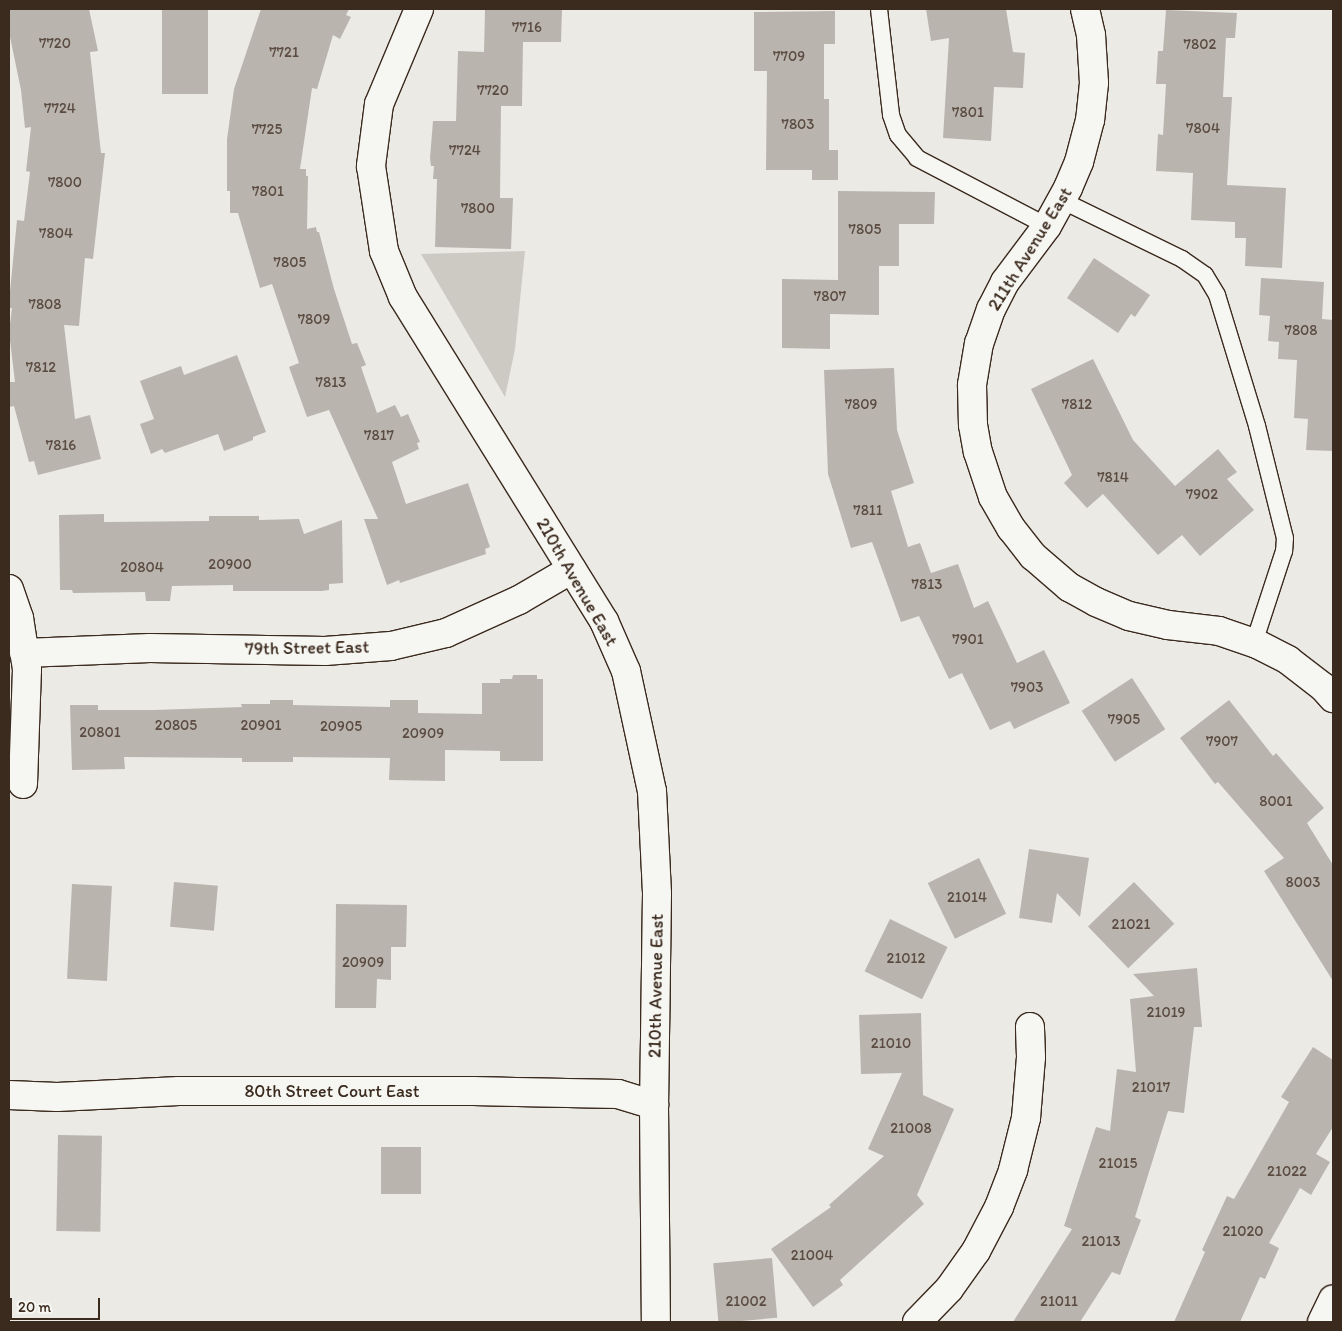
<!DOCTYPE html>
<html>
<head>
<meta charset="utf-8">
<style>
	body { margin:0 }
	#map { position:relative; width:1342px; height:1331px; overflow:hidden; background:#ebeae5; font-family:Itim,sans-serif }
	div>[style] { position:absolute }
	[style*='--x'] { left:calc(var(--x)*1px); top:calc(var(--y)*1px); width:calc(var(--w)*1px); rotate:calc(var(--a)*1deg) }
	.green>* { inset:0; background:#cdcac4 }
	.building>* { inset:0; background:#bab4ae; transform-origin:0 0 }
	.roads { filter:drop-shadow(1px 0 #3b2a1e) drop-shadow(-1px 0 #3b2a1e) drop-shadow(0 1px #3b2a1e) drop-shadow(0 -1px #3b2a1e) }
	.lane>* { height:16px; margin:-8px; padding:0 8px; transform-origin:8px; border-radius:8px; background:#f6f6f2 }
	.street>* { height:28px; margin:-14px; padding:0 14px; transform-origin:14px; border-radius:14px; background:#f6f6f2 }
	span { translate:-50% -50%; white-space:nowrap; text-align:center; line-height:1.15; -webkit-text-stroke:5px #f6f6f2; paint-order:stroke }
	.number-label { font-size:15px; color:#5b4c42 }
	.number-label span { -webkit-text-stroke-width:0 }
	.street-label { font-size:18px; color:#3b2a1e }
	.frame { position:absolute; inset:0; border:10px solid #3b2a1e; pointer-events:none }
	.scale { position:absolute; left:10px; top:1298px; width:90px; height:22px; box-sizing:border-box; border:2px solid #3b2a1e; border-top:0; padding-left:6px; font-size:15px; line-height:18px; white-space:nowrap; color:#3b2a1e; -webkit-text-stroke:4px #f6f6f2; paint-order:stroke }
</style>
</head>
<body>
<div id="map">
	<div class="green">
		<i style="clip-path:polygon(525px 251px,515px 349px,505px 397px,421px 254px)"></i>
	</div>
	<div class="building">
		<i style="clip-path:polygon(9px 9px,89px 9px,98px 51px,90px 52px,101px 153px,105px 153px,93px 259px,85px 258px,79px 326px,64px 325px,75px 419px,90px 415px,101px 459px,38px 475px,34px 461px,29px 462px,14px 406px,9px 407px,9px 382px,15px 382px,9px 332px,12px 308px,9px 308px,9px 302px,17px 220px,24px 221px,30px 172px,26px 171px,31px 127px,25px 128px,21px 90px,9px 32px)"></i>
		<i style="left:162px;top:9px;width:46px;height:85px"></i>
		<i style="clip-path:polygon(261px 9px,349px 9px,346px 15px,351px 17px,340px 39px,333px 35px,317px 89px,312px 88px,300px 169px,306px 169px,306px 176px,308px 176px,307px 229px,316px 227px,317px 232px,319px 232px,334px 289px,352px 344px,357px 343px,366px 365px,361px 367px,377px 413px,395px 405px,401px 417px,408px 414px,420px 442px,417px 443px,419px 449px,392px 462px,406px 504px,468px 483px,490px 547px,485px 549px,486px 554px,400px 583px,399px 580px,387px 585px,364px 519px,378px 519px,329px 410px,307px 417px,289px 367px,299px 363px,272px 284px,260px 288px,238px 213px,230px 213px,230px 191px,227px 191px,227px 139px,234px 89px)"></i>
		<i style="clip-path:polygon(485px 9px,562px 9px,561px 42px,523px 42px,522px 106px,501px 106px,500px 198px,513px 198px,511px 249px,435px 247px,437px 179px,433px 179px,434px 166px,431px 166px,430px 158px,433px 121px,456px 121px,458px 51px,484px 52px)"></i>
		<i style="clip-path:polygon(926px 9px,1006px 9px,1013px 52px,1025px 53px,1023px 88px,994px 87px,991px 141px,943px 138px,949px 38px,931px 41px)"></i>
		<i style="clip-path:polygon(1166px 10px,1237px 13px,1235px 38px,1226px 38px,1223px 97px,1232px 97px,1227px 185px,1286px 188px,1282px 268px,1245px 266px,1246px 238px,1235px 238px,1235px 222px,1191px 220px,1193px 173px,1156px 171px,1158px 134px,1163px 135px,1166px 84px,1156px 84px,1158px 51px,1163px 51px)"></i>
		<i style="clip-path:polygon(835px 11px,835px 44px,824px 44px,824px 99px,829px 99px,829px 150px,838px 150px,838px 180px,812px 180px,812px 170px,766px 170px,767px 71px,754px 71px,754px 12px)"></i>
		<i style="clip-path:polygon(838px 191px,935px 192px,934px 224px,899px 224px,899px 266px,879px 266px,879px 315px,830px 314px,830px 349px,782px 348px,782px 279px,838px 280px)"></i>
		<i style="clip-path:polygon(1094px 258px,1150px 295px,1135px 317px,1131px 314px,1118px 333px,1067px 298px)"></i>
		<i style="clip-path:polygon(1261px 278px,1324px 282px,1322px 319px,1333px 320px,1333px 451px,1306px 450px,1308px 419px,1294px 418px,1297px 360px,1278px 359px,1279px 342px,1268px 341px,1270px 316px,1259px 315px)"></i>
		<i style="clip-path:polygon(237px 355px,266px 432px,253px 437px,253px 440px,224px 451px,218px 434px,165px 453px,162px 449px,151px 454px,140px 424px,154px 419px,140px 381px,181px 366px,184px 375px)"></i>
		<i style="clip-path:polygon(1093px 359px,1133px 440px,1175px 486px,1218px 449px,1237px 472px,1227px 479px,1254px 510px,1200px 556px,1182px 535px,1158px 555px,1103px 494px,1087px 508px,1064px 483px,1072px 475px,1031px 389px)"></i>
		<i style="clip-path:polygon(894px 368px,897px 430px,914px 483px,891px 491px,908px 547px,920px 543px,931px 573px,958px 564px,974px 608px,988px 601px,1017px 663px,1044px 650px,1070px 703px,1014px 729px,1010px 721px,990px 730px,962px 673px,949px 679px,919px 616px,901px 622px,872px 542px,851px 548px,828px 474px,824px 370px)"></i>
		<i style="clip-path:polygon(104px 514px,104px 522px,209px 521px,209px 516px,259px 516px,259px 520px,299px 519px,304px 534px,342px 520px,343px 583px,329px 584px,329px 590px,322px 591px,233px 591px,233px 585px,172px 586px,170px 601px,146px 601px,145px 592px,73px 593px,72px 590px,60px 590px,59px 515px)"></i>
		<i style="clip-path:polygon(513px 675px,537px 675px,537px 679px,543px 679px,543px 761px,500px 761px,500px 751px,445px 750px,445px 781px,389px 780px,390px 758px,293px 757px,293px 762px,242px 762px,242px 758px,124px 757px,125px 769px,72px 770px,70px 705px,98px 705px,98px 710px,154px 710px,242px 707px,241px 704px,270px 704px,270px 700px,293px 700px,293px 705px,390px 707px,390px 700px,418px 700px,418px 713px,482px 714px,482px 683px,500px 683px,500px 679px,512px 679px)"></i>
		<i style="left:1132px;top:678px;width:61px;height:60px;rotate:57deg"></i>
		<i style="clip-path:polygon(1229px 700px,1273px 756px,1276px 753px,1324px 808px,1307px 823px,1333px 865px,1333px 981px,1264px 871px,1284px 858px,1218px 782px,1215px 784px,1180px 738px)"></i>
		<i style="clip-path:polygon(1029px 849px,1089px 858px,1080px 917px,1057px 893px,1052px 923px,1019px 918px)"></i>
		<i style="left:979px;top:858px;width:62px;height:57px;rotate:64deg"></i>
		<i style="left:174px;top:882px;width:44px;height:45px;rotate:5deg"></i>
		<i style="left:1134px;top:882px;width:58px;height:64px;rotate:46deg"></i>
		<i style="left:72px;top:884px;width:40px;height:95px;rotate:3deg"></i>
		<i style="clip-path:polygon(336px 904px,407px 905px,406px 947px,391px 947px,391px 980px,377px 979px,376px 1008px,335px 1008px)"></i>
		<i style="left:890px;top:919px;width:64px;height:58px;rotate:26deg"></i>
		<i style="clip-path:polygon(1197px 968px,1202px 1027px,1194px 1027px,1184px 1113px,1168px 1111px,1135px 1217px,1141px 1220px,1120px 1275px,1112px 1272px,1080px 1322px,1013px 1322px,1072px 1229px,1064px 1226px,1096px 1127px,1110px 1131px,1117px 1069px,1136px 1072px,1130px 999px,1154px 996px,1133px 974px)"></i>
		<i style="clip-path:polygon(921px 1013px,923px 1095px,954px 1109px,917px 1195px,924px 1204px,840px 1280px,843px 1285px,813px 1307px,771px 1249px,831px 1207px,829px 1205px,884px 1156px,868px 1149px,902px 1073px,861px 1074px,859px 1015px)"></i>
		<i style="clip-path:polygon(1313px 1047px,1333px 1060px,1333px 1127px,1316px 1154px,1330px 1162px,1311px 1195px,1300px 1188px,1269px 1243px,1279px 1248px,1265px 1279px,1260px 1277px,1240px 1322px,1174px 1322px,1205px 1252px,1202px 1250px,1227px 1196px,1234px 1199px,1289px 1102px,1281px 1097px)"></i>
		<i style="left:58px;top:1135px;width:44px;height:96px;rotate:1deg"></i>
		<i style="left:421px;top:1147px;width:47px;height:40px;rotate:90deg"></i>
		<i style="left:772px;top:1258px;width:60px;height:59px;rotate:85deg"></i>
	</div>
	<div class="roads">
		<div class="lane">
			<i style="--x:879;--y:9;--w:107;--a:83.5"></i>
			<i style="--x:891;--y:115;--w:21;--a:71"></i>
			<i style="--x:898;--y:135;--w:30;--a:50"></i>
			<i style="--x:917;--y:158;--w:147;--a:27.6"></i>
			<i style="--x:1061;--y:200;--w:135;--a:26"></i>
			<i style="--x:1182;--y:259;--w:28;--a:35"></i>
			<i style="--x:1205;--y:275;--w:23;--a:59"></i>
			<i style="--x:1217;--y:295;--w:137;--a:73"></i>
			<i style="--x:1257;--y:426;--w:115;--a:76"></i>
			<i style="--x:1285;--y:538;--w:13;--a:94"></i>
			<i style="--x:1284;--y:551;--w:97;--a:108.1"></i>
		</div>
		<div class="street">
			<i style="--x:419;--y:9;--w:103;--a:112.8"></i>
			<i style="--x:379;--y:104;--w:63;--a:97.4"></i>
			<i style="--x:371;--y:166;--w:86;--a:81.3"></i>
			<i style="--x:384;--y:251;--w:50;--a:67.6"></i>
			<i style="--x:403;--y:297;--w:381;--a:58.2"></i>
			<i style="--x:604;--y:621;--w:55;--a:66.3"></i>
			<i style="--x:626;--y:671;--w:123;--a:77.8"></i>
			<i style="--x:652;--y:791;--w:103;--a:87.2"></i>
			<i style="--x:657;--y:894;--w:211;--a:90.8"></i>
			<i style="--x:654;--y:1105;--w:217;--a:89.5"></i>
			<i style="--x:1085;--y:9;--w:27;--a:77"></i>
			<i style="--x:1091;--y:35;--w:48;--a:86.4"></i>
			<i style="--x:1094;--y:83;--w:37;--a:96"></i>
			<i style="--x:1090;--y:120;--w:43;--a:104.7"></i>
			<i style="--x:1079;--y:162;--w:28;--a:113"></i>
			<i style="--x:1068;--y:188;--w:43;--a:118.9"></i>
			<i style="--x:1047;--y:226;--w:70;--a:126.9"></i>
			<i style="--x:1005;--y:282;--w:30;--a:117"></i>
			<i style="--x:991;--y:309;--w:36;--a:109"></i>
			<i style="--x:979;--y:343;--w:43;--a:99.5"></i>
			<i style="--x:972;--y:385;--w:40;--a:88.6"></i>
			<i style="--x:973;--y:425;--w:27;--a:80"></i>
			<i style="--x:978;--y:452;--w:47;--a:71.6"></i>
			<i style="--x:993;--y:497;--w:36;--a:60"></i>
			<i style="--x:1011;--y:528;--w:36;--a:52"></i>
			<i style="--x:1033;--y:556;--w:48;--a:40.7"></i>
			<i style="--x:1069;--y:587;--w:31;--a:29"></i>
			<i style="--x:1096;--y:602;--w:36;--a:23"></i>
			<i style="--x:1129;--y:616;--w:40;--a:13"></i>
			<i style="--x:1168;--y:625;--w:51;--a:6.7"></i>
			<i style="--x:1219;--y:631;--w:40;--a:18.9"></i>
			<i style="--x:1257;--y:644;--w:35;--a:27"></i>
			<i style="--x:1288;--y:660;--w:44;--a:37.6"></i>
			<i style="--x:1323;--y:687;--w:15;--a:48"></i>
			<i style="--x:9;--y:589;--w:31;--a:71"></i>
			<i style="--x:19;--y:618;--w:52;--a:81.1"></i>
			<i style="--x:27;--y:669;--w:115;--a:92"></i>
			<i style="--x:24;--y:653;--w:126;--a:-2.3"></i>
			<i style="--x:150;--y:648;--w:175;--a:1"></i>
			<i style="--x:325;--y:651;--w:66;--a:-4.3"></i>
			<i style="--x:391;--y:646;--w:57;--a:-13.3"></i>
			<i style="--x:446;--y:633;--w:80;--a:-24.3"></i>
			<i style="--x:519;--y:600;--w:61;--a:-30.3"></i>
			<i style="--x:9;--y:1095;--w:48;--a:2.4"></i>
			<i style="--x:57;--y:1097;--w:122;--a:-2.8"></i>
			<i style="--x:179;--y:1091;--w:294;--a:0"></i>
			<i style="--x:473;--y:1091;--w:145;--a:1.2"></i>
			<i style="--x:618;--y:1094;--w:38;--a:17"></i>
			<i style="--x:917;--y:1322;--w:46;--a:-45.9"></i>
			<i style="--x:949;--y:1289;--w:47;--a:-54.6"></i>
			<i style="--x:976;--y:1251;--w:50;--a:-62.4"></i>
			<i style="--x:999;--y:1207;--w:40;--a:-69"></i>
			<i style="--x:1013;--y:1170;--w:54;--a:-76"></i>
			<i style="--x:1026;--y:1118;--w:61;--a:-85.3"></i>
			<i style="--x:1031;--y:1057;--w:30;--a:-92"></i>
			<i style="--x:1322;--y:1322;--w:25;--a:-64"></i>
		</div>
	</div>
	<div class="number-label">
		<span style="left:527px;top:28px">7716</span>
		<span style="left:55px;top:44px">7720</span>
		<span style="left:1200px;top:45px">7802</span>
		<span style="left:284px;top:53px">7721</span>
		<span style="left:789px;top:57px">7709</span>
		<span style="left:493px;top:91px">7720</span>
		<span style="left:60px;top:109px">7724</span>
		<span style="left:968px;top:113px">7801</span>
		<span style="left:798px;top:125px">7803</span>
		<span style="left:1203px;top:129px">7804</span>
		<span style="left:267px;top:130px">7725</span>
		<span style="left:465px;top:151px">7724</span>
		<span style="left:65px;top:183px">7800</span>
		<span style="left:268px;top:192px">7801</span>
		<span style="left:478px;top:209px">7800</span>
		<span style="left:865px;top:230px">7805</span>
		<span style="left:56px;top:234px">7804</span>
		<span style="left:290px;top:263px">7805</span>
		<span style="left:830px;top:297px">7807</span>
		<span style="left:45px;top:305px">7808</span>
		<span style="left:314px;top:320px">7809</span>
		<span style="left:1301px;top:331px">7808</span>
		<span style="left:41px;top:368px">7812</span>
		<span style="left:331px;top:383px">7813</span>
		<span style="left:861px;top:405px">7809</span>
		<span style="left:1077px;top:405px">7812</span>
		<span style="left:379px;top:436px">7817</span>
		<span style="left:61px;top:446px">7816</span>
		<span style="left:1113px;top:478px">7814</span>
		<span style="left:1202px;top:495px">7902</span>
		<span style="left:868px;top:511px">7811</span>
		<span style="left:230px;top:565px">20900</span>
		<span style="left:142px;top:568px">20804</span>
		<span style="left:927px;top:585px">7813</span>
		<span style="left:968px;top:640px">7901</span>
		<span style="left:1027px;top:688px">7903</span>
		<span style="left:1124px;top:720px">7905</span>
		<span style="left:176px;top:726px">20805</span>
		<span style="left:261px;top:726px">20901</span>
		<span style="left:341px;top:727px">20905</span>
		<span style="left:100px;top:733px">20801</span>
		<span style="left:423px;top:734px">20909</span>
		<span style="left:1222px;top:742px">7907</span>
		<span style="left:1276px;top:802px">8001</span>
		<span style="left:1303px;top:883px">8003</span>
		<span style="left:967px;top:898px">21014</span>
		<span style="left:1131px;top:925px">21021</span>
		<span style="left:906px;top:959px">21012</span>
		<span style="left:363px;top:963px">20909</span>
		<span style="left:1166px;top:1013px">21019</span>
		<span style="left:891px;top:1044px">21010</span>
		<span style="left:1151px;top:1088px">21017</span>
		<span style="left:911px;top:1129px">21008</span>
		<span style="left:1118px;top:1164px">21015</span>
		<span style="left:1287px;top:1172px">21022</span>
		<span style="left:1243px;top:1232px">21020</span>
		<span style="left:1101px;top:1242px">21013</span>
		<span style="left:812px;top:1256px">21004</span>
		<span style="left:746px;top:1302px">21002</span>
		<span style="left:1059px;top:1302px">21011</span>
	</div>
	<div class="street-label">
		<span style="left:1030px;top:249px;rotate:-58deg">211th Avenue East</span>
		<span style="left:577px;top:582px;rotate:60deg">210th Avenue East</span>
		<span style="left:307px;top:648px;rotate:-1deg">79th Street East</span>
		<span style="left:656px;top:986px;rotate:-89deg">210th Avenue East</span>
		<span style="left:332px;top:1091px">80th Street Court East</span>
	</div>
	<div class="frame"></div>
	<div class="scale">20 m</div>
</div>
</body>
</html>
